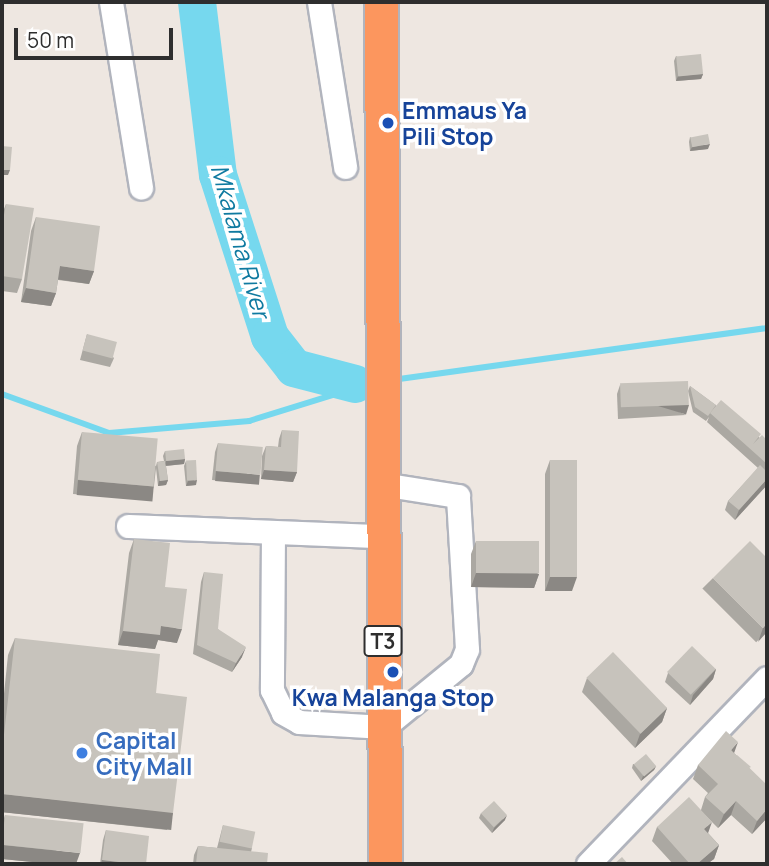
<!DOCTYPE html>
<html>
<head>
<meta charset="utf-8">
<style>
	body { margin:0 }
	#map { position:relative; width:769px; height:866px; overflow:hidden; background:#eee7e1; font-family:Manrope,sans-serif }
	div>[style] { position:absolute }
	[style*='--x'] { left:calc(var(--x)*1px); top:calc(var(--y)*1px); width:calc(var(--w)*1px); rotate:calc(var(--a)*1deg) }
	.stream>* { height:6px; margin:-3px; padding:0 3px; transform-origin:3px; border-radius:3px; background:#76d8ee }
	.river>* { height:38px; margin:-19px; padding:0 19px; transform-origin:19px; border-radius:19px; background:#76d8ee }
	.roads { filter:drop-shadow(2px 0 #b1b4bd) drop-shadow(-2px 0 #b1b4bd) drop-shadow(0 2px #b1b4bd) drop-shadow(0 -2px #b1b4bd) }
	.minor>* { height:23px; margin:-11.5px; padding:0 11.5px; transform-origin:11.5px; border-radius:11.5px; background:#fff }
	.highway>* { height:33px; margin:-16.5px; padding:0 16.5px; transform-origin:16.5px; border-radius:16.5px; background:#fc965e }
	.wall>* { inset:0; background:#aba8a2; transform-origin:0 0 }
	.shaded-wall>* { inset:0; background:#8b8884; transform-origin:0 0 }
	.building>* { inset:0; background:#c7c3bc; transform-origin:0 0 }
	.dots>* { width:19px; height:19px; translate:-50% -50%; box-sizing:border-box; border:4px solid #fff; border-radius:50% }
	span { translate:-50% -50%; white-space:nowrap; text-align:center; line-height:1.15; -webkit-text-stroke:7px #fff; paint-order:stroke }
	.shield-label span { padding:2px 5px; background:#fff; border:2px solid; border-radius:5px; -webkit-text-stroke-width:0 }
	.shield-label { font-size:21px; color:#2e2e2e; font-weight:700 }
	.transit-label { font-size:23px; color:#164399; font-weight:700 }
	.left { translate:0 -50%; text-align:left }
	.shop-label { font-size:23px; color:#366cbe; font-weight:700 }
	.water-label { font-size:24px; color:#0f7aa0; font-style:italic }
	.frame { position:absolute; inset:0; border:4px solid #2e2e2e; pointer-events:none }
	.scale { position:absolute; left:14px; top:28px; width:159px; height:32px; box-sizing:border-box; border:4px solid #2e2e2e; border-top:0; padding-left:9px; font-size:21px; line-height:24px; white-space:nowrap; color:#2e2e2e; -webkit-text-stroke:5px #fff; paint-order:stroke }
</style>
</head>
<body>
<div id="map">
	<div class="stream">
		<i style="--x:392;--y:380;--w:379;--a:-7.9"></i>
		<i style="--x:2;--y:394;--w:114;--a:20"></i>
		<i style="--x:109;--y:433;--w:141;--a:-4.9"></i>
		<i style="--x:249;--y:421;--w:132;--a:-17.2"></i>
	</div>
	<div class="river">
		<i style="--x:197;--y:2;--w:174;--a:83.1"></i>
		<i style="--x:218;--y:175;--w:170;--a:72.2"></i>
		<i style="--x:270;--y:337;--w:39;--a:52"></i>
		<i style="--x:294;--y:368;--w:63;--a:14.7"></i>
	</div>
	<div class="roads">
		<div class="minor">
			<i style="--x:111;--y:2;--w:188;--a:80.8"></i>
			<i style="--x:319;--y:2;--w:167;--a:81"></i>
			<i style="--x:128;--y:526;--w:254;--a:2.3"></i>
			<i style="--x:273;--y:532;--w:158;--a:90.4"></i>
			<i style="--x:272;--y:690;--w:25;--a:64"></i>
			<i style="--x:283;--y:713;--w:18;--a:29"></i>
			<i style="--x:299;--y:722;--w:85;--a:3.4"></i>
			<i style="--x:384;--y:727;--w:99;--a:-39.3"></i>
			<i style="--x:461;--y:664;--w:16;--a:-68"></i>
			<i style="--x:467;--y:649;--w:153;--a:-93.4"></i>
			<i style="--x:458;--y:496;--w:78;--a:-171.1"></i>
			<i style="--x:588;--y:864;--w:258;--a:-46.1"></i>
		</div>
		<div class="highway">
			<i style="--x:381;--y:2;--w:862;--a:89.73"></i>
		</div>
	</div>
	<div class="wall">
		<i style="clip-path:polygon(676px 56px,703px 74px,701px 79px,676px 81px,674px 61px)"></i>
		<i style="clip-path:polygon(690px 137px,708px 149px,690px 151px,689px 142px)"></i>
		<i style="clip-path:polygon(6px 204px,22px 279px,17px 293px,2px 291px,2px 214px)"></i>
		<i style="clip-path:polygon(36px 217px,94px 271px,89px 284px,58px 280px,56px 293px,51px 306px,21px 302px,31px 231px)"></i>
		<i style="clip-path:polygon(87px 334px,114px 358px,110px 367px,80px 360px)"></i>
		<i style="clip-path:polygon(620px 385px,686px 415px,618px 419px,617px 394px)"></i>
		<i style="clip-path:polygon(690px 386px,760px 438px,767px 440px,767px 485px,735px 520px,725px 510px,728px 501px,758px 468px,707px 422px,709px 417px,706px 421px,693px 412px,688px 391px)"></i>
		<i style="clip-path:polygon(282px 430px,297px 472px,293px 482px,261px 479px,262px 456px,266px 446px,278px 447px,279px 439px)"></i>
		<i style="clip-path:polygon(82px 432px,156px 466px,157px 462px,164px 461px,163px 456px,165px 451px,185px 459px,184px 464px,166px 466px,168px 480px,166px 485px,158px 486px,156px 468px,154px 486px,149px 500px,73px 494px,77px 446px)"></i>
		<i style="clip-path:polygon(218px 443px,257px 484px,212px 480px,215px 452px)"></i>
		<i style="clip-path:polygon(550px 460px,572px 591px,545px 591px,545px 474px)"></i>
		<i style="clip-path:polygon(186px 461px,196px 485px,186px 486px,184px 466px)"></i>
		<i style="clip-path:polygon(134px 539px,165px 587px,177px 643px,158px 640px,155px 649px,118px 645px,129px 553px)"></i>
		<i style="clip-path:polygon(476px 541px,539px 574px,534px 588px,471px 587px,471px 554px)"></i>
		<i style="clip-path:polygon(204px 572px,218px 629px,242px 657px,232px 672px,193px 654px,201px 582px)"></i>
		<i style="left:713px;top:578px;width:76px;height:15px;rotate:45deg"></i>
		<i style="clip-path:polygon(15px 638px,156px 693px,173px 813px,167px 830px,2px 812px,2px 713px,8px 655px)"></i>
		<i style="clip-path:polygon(716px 669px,713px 679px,690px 705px,665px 682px,668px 673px)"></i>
		<i style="clip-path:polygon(587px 678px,667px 708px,662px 722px,635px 748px,582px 692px)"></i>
		<i style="clip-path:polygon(734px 753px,750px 769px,767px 818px,752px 834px,731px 815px,718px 828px,705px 815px,708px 833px,719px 845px,714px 859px,707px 864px,673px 864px,652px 841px,657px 827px,701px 810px,705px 797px,708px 793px,693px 779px,698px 765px)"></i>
		<i style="clip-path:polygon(633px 764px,656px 766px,654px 770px,641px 781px,632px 768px)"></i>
		<i style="clip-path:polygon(481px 813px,505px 820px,492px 833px,479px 818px)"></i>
		<i style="clip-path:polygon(5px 815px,76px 864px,53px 864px,2px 859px,2px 825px)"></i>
		<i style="clip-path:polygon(223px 825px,252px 848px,251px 852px,267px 864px,193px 864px,194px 855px,198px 846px,217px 848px)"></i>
		<i style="clip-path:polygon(106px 830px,146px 864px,100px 864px,103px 840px)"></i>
	</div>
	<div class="shaded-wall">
		<i style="clip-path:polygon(703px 74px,701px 79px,676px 81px,678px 76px)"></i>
		<i style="clip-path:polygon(710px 144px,708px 149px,690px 151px,692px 147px)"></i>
		<i style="clip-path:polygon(2px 170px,10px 170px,8px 175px,2px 175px)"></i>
		<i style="clip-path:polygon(60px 266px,94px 271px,89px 284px,55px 279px)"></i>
		<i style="clip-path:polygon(26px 288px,56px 293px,51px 306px,21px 302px)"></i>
		<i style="left:689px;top:405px;width:10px;height:68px;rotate:107deg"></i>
		<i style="clip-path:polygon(185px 459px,184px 464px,164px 466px,166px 461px)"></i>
		<i style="clip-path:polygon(264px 470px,297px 472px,293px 482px,261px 479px)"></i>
		<i style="left:216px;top:471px;width:44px;height:10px;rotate:5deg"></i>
		<i style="clip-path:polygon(767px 479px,767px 485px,735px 520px,739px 510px)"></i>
		<i style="left:78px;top:480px;width:76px;height:15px;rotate:5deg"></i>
		<i style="clip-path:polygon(168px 480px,166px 485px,158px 486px,159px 481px)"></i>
		<i style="clip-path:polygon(197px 480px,196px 485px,186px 486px,188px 481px)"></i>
		<i style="clip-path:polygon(476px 573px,539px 574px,534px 588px,471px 587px)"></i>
		<i style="clip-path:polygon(550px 577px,577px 577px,572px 591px,545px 591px)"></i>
		<i style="clip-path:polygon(767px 623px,767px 632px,758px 642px,763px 628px)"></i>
		<i style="clip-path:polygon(161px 626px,182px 629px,177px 643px,158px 640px,155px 649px,118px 645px,123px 631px)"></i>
		<i style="clip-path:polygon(246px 647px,242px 657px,232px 672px,236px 663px)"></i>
		<i style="clip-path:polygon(716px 669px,713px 679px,690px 705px,693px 695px)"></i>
		<i style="clip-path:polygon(667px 708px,662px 722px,635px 748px,640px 734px)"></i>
		<i style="clip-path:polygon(738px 742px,733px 756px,731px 750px)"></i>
		<i style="clip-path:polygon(656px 766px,654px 770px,641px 781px,643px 776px)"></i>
		<i style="left:2px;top:794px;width:172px;height:18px;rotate:6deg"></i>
		<i style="clip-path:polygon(736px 801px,731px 815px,718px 828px,724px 814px)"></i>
		<i style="clip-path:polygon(767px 809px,767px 818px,752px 834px,757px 821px)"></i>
		<i style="clip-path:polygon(507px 815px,505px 820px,492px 833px,494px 828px)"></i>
		<i style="clip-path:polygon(712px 822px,707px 836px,704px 829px)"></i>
		<i style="clip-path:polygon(2px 845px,80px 853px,76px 864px,53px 864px,2px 859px)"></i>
		<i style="clip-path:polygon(719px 845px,714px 859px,707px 864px,697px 864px)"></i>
		<i style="clip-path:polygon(102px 860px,136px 864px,101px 864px)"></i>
	</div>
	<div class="building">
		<i style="left:701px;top:54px;width:20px;height:25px;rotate:84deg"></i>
		<i style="left:708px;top:134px;width:10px;height:18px;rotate:79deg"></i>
		<i style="clip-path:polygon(2px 146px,12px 147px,10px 170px,2px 170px)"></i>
		<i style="clip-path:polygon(6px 204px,34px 208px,22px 279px,2px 276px,2px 226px)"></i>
		<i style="clip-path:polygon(36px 217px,100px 226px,94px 271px,60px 266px,56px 293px,26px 288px)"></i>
		<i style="left:87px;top:334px;width:31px;height:17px;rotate:15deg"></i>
		<i style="left:688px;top:381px;width:24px;height:68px;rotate:88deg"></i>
		<i style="clip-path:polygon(690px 386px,716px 405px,708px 416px,695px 407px)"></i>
		<i style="clip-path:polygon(721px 400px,761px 434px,753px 444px,762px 435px,767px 440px,767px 464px,710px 413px)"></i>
		<i style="clip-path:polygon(282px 430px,299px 431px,297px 472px,264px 470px,266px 446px,281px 447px)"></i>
		<i style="left:82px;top:432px;width:76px;height:48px;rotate:5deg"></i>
		<i style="left:218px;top:443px;width:45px;height:28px;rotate:5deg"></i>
		<i style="left:184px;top:449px;width:10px;height:19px;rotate:84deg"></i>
		<i style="left:196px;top:460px;width:20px;height:10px;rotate:87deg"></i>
		<i style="left:550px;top:460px;width:27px;height:117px"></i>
		<i style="left:165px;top:461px;width:19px;height:8px;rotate:81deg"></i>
		<i style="clip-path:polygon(760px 465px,767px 472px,767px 479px,739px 510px,728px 501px)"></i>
		<i style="clip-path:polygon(134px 539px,170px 543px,165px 587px,187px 589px,182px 629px,161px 626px,160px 635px,123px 631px)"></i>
		<i style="left:476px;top:541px;width:63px;height:32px"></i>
		<i style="clip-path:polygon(750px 541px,767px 558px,767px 623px,763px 628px,713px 578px)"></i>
		<i style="clip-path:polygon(204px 572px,223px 574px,218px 629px,246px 647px,236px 663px,197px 645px)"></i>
		<i style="clip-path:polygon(15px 638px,160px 654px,156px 693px,187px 697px,173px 813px,2px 794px,2px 752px)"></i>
		<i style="left:692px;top:646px;width:33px;height:36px;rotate:44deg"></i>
		<i style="left:613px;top:652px;width:78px;height:37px;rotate:46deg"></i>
		<i style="clip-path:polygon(726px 731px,738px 742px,731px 750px,767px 785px,767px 809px,757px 821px,736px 801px,724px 814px,705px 797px,718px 784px,698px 765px)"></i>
		<i style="left:646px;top:754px;width:16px;height:16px;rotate:50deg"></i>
		<i style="clip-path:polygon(737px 755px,751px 767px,749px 768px,736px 756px)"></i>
		<i style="clip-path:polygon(689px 797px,712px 822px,704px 829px,719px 845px,697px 864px,690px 864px,657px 827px)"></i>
		<i style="left:494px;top:801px;width:19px;height:18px;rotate:47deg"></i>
		<i style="left:5px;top:815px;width:79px;height:30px;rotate:6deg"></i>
		<i style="left:223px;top:825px;width:33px;height:17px;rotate:12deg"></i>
		<i style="clip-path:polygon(106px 830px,149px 836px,146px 864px,136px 864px,102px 860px)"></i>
		<i style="clip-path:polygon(198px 846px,268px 853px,267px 864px,196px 864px)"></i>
		<i style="clip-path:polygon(622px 857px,628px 864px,614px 864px)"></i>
	</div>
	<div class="dots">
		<i style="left:388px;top:123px;background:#1a4fb4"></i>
		<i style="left:393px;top:672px;background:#1a4fb4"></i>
		<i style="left:82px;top:753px;background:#3f7fe0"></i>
	</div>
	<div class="shield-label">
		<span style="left:383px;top:641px">T3</span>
	</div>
	<div class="transit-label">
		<span class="left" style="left:402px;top:123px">Emmaus Ya<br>Pili Stop</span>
		<span style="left:393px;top:697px">Kwa Malanga Stop</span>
	</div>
	<div class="shop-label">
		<span class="left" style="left:96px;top:753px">Capital<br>City Mall</span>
	</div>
	<div class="water-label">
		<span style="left:241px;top:241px;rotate:74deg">Mkalama River</span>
	</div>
	<div class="frame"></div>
	<div class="scale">50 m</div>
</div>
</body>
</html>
